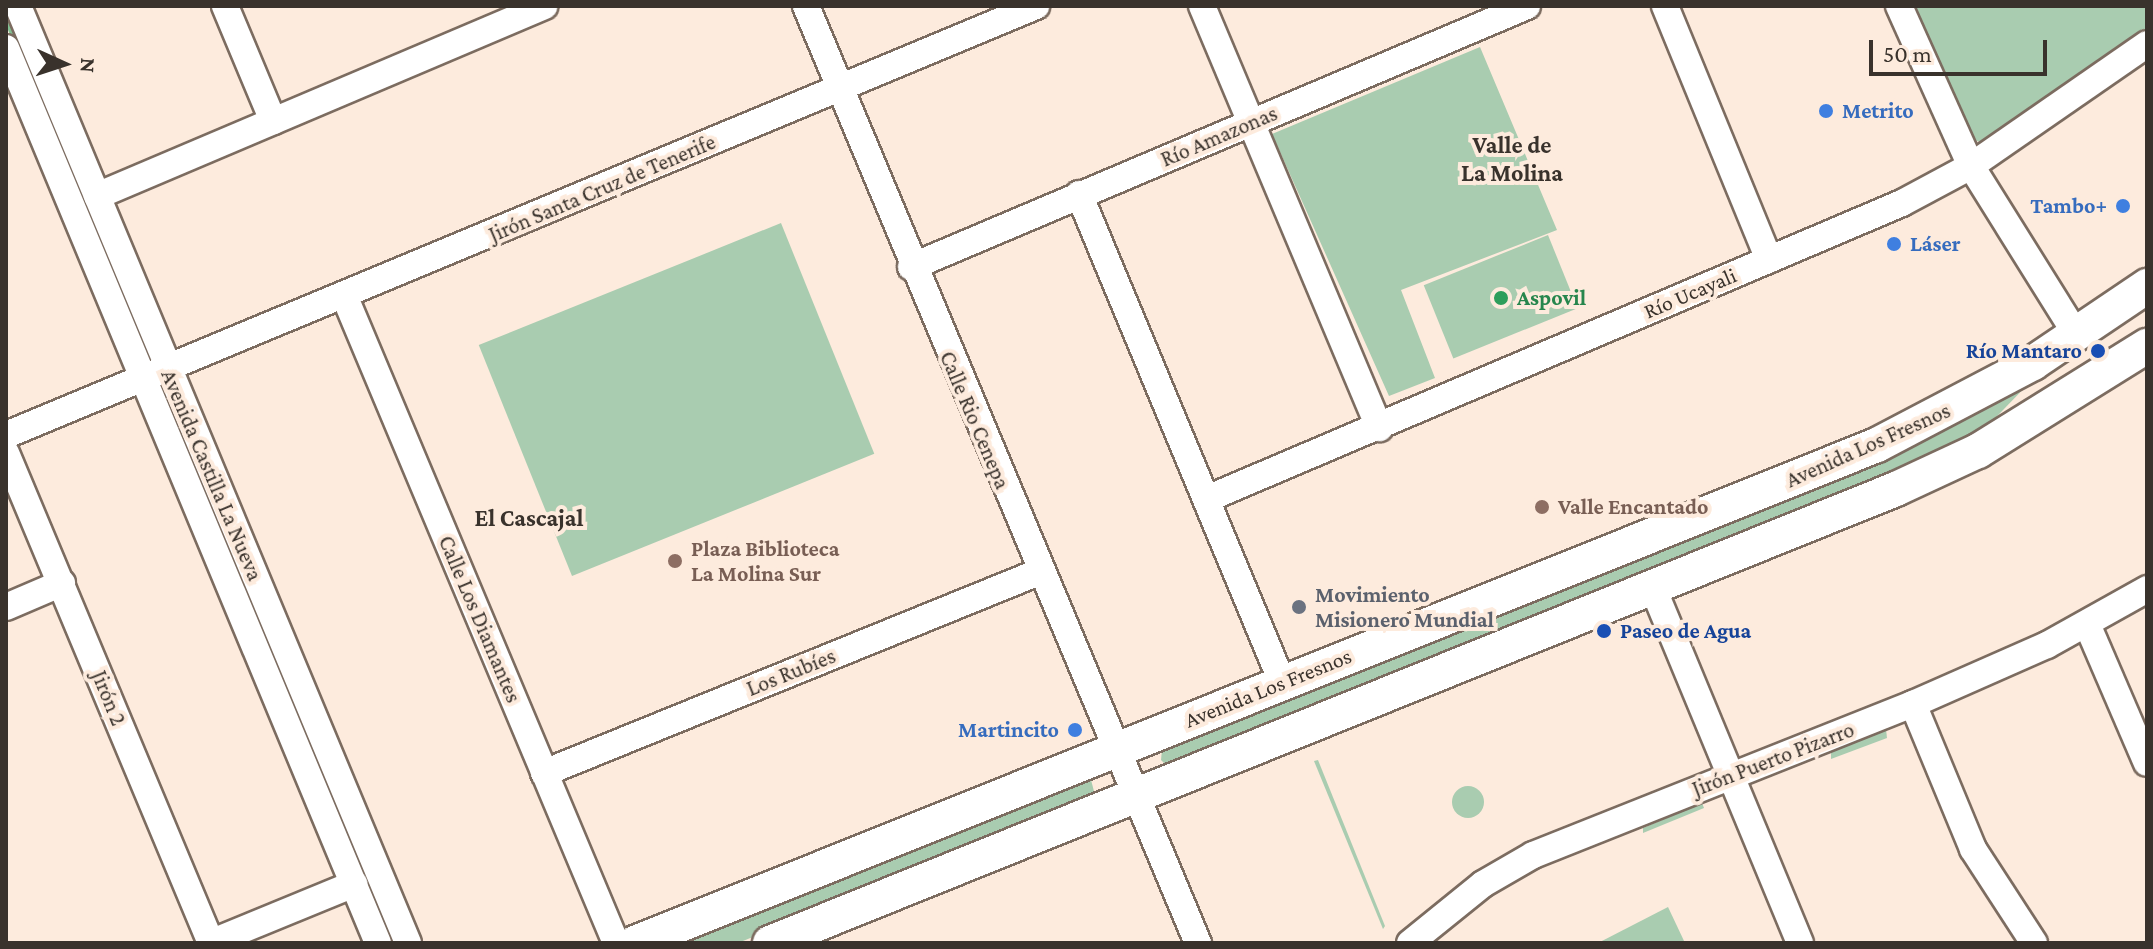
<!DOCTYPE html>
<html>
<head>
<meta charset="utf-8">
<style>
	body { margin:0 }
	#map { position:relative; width:2153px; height:949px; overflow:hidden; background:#fdebdd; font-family:"Crimson Pro",serif }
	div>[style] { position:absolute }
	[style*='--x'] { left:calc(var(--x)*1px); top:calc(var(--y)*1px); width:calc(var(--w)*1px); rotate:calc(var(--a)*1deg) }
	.green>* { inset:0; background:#a9ccb0; transform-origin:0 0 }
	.round { border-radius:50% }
	.forest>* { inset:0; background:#84c092; transform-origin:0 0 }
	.roads { filter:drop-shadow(2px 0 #7c6c60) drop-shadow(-2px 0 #7c6c60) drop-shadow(0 2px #7c6c60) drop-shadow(0 -2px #7c6c60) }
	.minor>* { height:26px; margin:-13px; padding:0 13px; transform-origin:13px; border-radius:13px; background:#fff }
	.major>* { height:34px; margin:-17px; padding:0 17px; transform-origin:17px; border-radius:17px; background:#fff }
	.dots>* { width:22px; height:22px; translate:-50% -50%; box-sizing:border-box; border:4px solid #fdebdd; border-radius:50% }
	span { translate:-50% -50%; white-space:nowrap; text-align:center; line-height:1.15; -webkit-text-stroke:8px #fdebdd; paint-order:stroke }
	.shop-label { font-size:22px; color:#366cbe; font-weight:700 }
	.left { translate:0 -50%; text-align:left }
	.right { translate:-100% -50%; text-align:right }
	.street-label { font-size:22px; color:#39322c }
	.leisure-label { font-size:22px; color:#27864d; font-weight:700 }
	.transit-label { font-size:22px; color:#164399; font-weight:700 }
	.education-label { font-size:22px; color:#785e54; font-weight:700 }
	.worship-label { font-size:22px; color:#5b616d; font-weight:700 }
	.neighbourhood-label { font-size:24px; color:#39322c; font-weight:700 }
	.frame { position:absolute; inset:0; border:8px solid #39322c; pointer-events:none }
	.north { position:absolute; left:24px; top:24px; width:80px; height:80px; -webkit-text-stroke:6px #fdebdd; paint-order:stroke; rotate:93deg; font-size:22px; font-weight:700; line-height:32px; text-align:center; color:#39322c }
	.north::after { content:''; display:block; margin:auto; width:28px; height:36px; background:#39322c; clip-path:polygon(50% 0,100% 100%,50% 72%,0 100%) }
	.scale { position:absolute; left:1869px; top:40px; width:178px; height:36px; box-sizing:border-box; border:4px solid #39322c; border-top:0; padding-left:10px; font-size:24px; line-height:28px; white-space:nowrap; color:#39322c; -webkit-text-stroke:6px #fdebdd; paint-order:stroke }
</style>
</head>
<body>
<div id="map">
	<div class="green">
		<i style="clip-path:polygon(1913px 6px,2147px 6px,2147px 32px,1982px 143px,1970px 138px)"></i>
		<i style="clip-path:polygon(1480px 47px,1557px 230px,1401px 290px,1435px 378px,1389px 396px,1272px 134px)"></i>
		<i style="left:781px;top:223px;width:249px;height:326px;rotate:68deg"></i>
		<i style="left:1548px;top:235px;width:79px;height:134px;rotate:68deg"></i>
		<i style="clip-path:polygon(2036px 376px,1974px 440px,1167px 766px,1161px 760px,1162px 750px)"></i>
		<i style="clip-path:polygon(1886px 729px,1887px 738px,1831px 759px,1831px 751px)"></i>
		<i style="clip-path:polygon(1318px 760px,1385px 926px,1383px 929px,1314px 761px)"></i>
		<i style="clip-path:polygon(1090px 776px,1096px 799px,738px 943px,669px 943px)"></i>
		<i class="round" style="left:1452px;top:786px;width:32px;height:32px"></i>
		<i style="clip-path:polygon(1702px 803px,1704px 808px,1643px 833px,1643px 828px)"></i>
		<i style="clip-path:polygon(1668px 907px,1685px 943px,1598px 943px)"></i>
	</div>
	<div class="forest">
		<i style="clip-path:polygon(6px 6px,149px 349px,141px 353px,6px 25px)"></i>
		<i style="left:165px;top:385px;width:605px;height:10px;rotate:67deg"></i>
	</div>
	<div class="roads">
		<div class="minor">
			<i style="--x:18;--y:6;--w:1015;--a:67.4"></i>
			<i style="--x:225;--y:6;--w:125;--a:67.3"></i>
			<i style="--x:806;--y:6;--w:1016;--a:67.3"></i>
			<i style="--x:1202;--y:6;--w:458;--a:67.2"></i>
			<i style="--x:1665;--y:6;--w:274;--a:67.7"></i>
			<i style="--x:1899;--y:6;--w:175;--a:65.8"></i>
			<i style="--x:1971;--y:166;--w:198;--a:58"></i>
			<i style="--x:6;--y:48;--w:969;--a:67.43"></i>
			<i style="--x:1079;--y:194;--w:529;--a:67.41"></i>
			<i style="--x:97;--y:196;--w:486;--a:-23"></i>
			<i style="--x:911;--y:267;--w:669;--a:-22.96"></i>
			<i style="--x:344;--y:295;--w:703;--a:67.23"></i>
			<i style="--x:6;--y:435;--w:1116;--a:-22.61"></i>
			<i style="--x:6;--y:453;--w:531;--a:67.3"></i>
			<i style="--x:1209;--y:498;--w:753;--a:-23.06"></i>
			<i style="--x:1902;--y:203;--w:78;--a:-28.2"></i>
			<i style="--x:1971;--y:166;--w:214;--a:-34.7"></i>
			<i style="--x:1653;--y:588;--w:384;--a:67.5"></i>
			<i style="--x:6;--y:607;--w:61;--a:-23.2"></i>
			<i style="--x:2087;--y:624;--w:151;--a:66.7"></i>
			<i style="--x:1913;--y:704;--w:157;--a:67.5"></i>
			<i style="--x:1973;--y:849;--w:112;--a:57"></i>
			<i style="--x:544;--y:773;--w:534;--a:-22.1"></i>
			<i style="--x:210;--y:943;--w:156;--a:-22.3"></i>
			<i style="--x:1410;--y:943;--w:94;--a:-38.9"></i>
			<i style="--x:1483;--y:884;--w:58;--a:-30.1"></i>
			<i style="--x:1533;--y:855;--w:409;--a:-21.7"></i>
			<i style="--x:1913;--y:704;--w:146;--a:-23.8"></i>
			<i style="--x:2047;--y:645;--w:115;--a:-29.2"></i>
		</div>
		<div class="major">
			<i style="--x:635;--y:943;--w:1338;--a:-21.85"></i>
			<i style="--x:1877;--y:445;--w:176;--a:-27.7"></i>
			<i style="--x:2033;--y:363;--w:138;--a:-34"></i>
			<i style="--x:770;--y:943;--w:1214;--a:-21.96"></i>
			<i style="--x:1896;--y:489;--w:90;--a:-24.9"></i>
			<i style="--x:1978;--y:451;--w:199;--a:-31.9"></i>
		</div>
	</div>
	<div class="dots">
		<i style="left:1826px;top:111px;background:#3f7fe0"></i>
		<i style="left:2123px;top:206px;background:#3f7fe0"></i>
		<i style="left:1894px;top:244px;background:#3f7fe0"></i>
		<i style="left:1501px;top:298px;background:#2e9e5b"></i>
		<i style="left:2098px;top:351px;background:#1a4fb4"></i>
		<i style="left:1542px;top:507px;background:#8d6e63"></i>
		<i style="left:675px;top:561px;background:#8d6e63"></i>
		<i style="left:1299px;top:607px;background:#6b7280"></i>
		<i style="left:1604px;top:631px;background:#1a4fb4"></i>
		<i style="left:1075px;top:730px;background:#3f7fe0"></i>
	</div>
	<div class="shop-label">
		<span class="left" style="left:1842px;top:111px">Metrito</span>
		<span class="right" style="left:2107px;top:206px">Tambo+</span>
		<span class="left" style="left:1910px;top:244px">Láser</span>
		<span class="right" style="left:1059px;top:730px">Martincito</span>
	</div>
	<div class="street-label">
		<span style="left:1219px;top:136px;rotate:-23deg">Río Amazonas</span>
		<span style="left:602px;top:188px;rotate:-23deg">Jirón Santa Cruz de Tenerife</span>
		<span style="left:1690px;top:293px;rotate:-23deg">Río Ucayali</span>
		<span style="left:975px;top:420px;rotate:67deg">Calle Rio Cenepa</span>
		<span style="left:1868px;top:445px;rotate:-24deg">Avenida Los Fresnos</span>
		<span style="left:212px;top:475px;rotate:67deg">Avenida Castilla La Nueva</span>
		<span style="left:480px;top:619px;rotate:67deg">Calle Los Diamantes</span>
		<span style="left:791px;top:672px;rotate:-22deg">Los Rubíes</span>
		<span style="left:1268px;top:688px;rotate:-22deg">Avenida Los Fresnos</span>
		<span style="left:109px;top:698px;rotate:68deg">Jirón 2</span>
		<span style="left:1773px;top:759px;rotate:-21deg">Jirón Puerto Pizarro</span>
	</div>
	<div class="leisure-label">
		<span class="left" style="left:1517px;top:298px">Aspovil</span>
	</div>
	<div class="transit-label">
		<span class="right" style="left:2082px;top:351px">Río Mantaro</span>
		<span class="left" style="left:1620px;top:631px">Paseo de Agua</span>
	</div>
	<div class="education-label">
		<span class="left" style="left:1558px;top:507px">Valle Encantado</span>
		<span class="left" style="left:691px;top:561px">Plaza Biblioteca<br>La Molina Sur</span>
	</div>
	<div class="worship-label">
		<span class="left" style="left:1315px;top:607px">Movimiento<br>Misionero Mundial</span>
	</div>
	<div class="neighbourhood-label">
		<span style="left:1512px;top:159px">Valle de<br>La Molina</span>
		<span style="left:529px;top:518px">El Cascajal</span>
	</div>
	<div class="frame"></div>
	<div class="north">N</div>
	<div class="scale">50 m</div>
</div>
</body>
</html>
